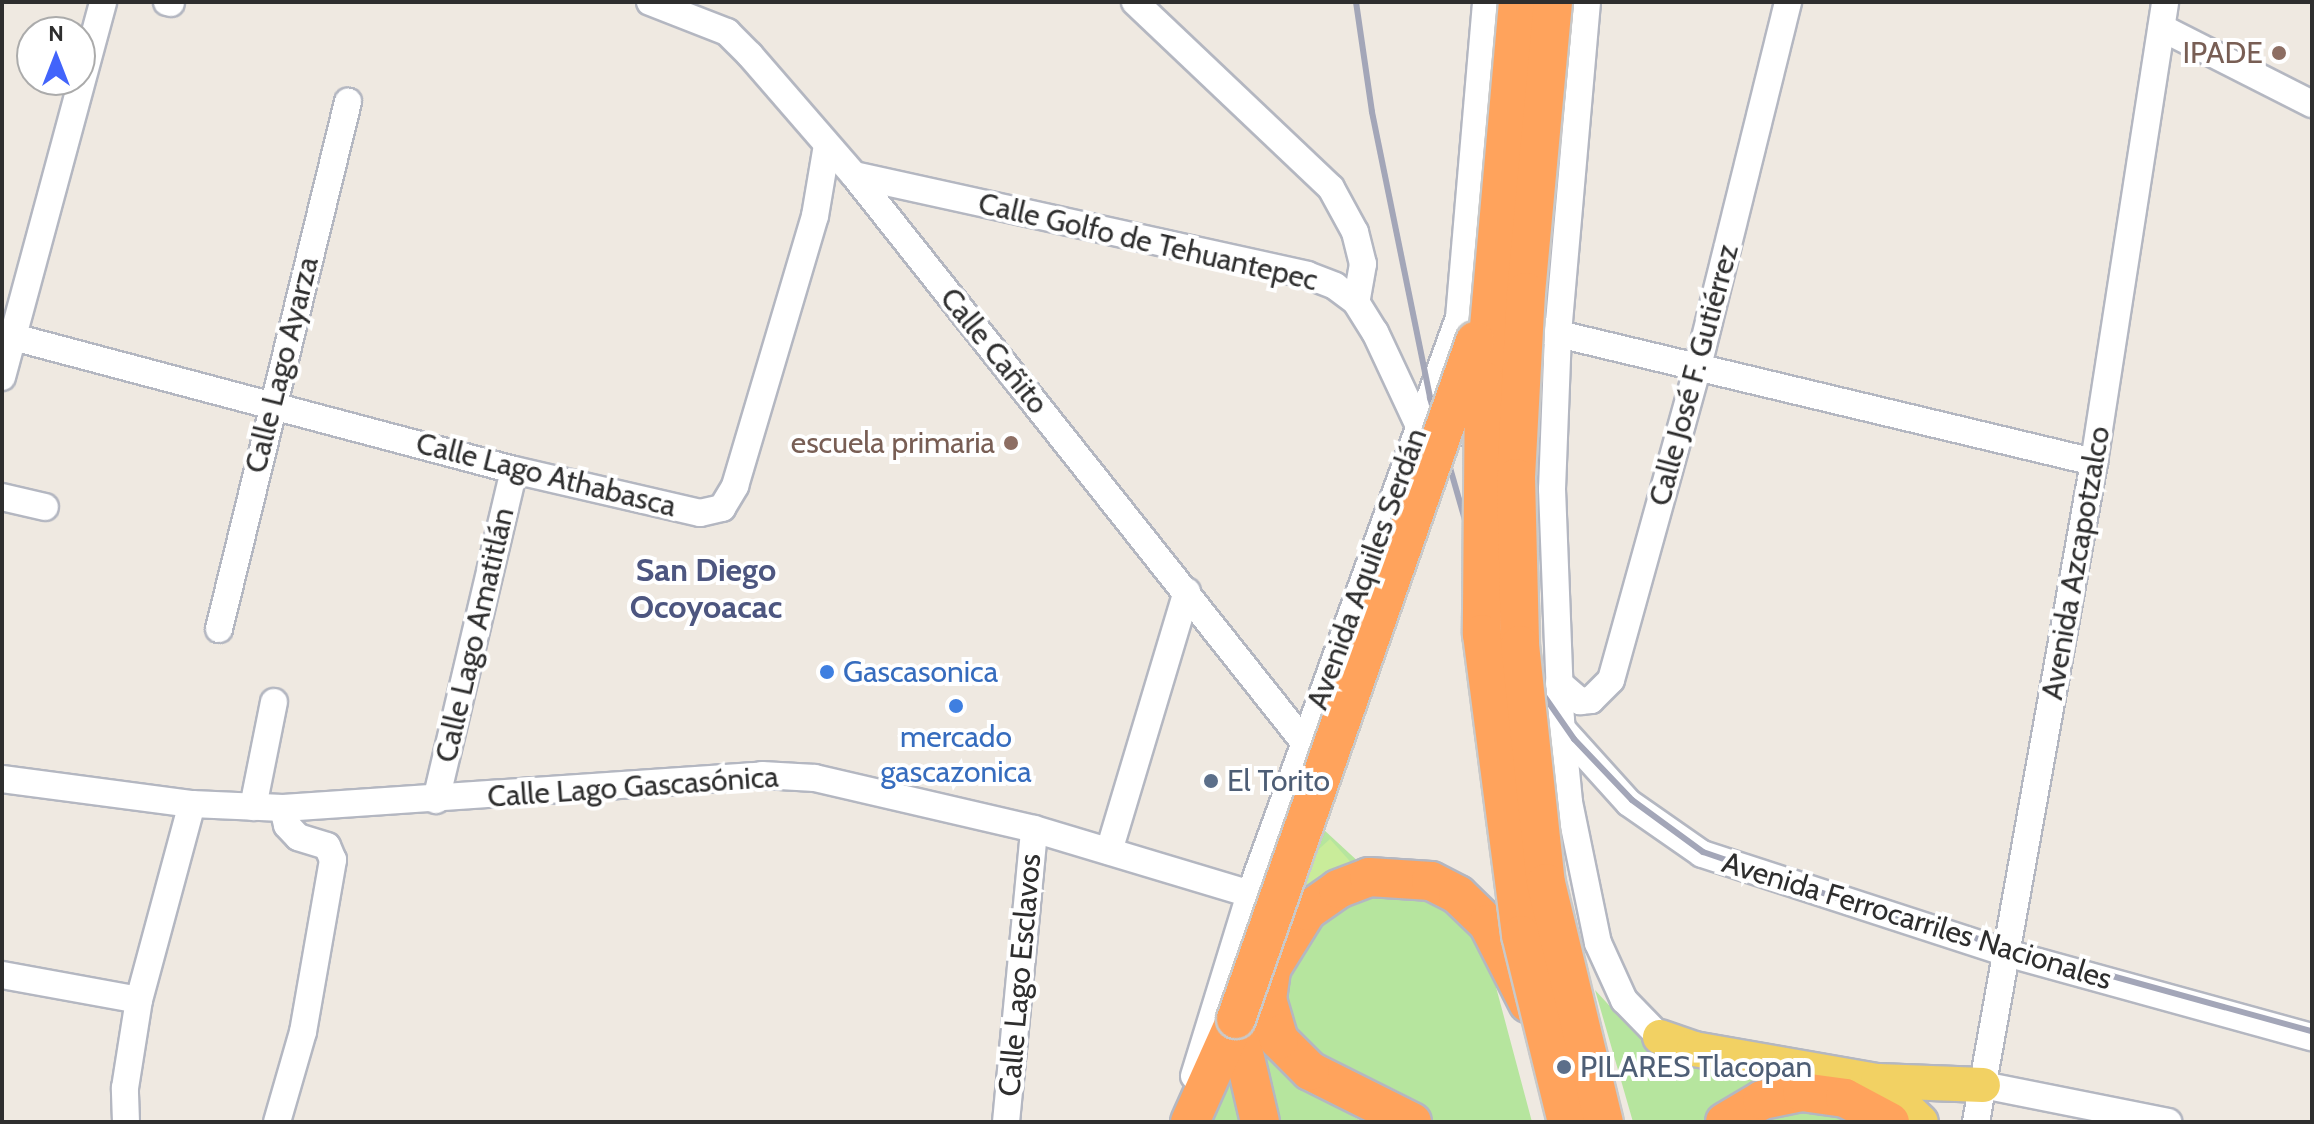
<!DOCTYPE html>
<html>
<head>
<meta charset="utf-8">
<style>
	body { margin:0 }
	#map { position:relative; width:2314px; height:1124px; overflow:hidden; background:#efe9e1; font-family:Cabin,sans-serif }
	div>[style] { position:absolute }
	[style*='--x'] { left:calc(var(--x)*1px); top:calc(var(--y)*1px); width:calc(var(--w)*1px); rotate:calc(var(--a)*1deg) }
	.green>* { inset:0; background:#b6e59e }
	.pitch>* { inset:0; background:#c9ec9a; transform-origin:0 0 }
	.roads { filter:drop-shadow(2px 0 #b4b7c1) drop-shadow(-2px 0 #b4b7c1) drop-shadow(0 2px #b4b7c1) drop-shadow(0 -2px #b4b7c1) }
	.minor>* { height:26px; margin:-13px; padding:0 13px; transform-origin:13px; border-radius:13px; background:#fff }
	.major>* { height:34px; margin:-17px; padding:0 17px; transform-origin:17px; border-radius:17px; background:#f2d163 }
	.highway>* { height:38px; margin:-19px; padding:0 19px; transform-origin:19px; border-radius:19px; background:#ffa35c }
	.rail>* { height:6px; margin:-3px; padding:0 3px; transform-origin:3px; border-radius:3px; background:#a3a6b8 }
	.bridges { filter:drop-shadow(2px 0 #c9c9c9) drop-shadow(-2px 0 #c9c9c9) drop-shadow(0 2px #c9c9c9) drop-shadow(0 -2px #c9c9c9) }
	.highway-bridge>* { height:38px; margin:-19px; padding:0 19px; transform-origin:19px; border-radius:19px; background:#ffa35c }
	.dots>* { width:22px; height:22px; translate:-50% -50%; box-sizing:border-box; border:4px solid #fff; border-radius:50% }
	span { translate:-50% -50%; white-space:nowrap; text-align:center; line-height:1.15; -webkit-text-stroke:8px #fff; paint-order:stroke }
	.education-label { font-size:30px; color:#785e54 }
	.right { translate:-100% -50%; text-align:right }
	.street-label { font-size:30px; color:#2e2e2e }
	.shop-label { font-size:30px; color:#366cbe }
	.left { translate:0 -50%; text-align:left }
	.service-label { font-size:30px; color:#4e5e75 }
	.neighbourhood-label { font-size:32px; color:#4d5680; font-weight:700 }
	.frame { position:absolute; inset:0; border:4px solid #2e2e2e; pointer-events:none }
	.north { position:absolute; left:16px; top:16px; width:80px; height:80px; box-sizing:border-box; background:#fff; border:2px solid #ababab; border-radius:50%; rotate:0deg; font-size:22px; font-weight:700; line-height:32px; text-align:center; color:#2e2e2e }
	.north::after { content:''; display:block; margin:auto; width:28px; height:36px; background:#4264fb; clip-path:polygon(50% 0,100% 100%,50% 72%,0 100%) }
</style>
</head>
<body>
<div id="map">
	<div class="green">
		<i style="clip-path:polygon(1297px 805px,1388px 889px,1419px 895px,1467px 926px,1492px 972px,1532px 1122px,1434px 1122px,1379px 1099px,1295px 1036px,1287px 1003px)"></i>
		<i style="clip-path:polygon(1595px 990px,1630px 1028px,1658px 1047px,1796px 1082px,1874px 1122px,1633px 1122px)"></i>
		<i style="clip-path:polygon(1257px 1041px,1299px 1086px,1363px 1122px,1203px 1122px,1219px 1080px,1237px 1087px)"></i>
	</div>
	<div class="pitch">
		<i style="left:1330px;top:839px;width:47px;height:72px;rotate:48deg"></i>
	</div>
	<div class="roads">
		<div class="minor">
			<i style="--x:167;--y:2;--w:4;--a:14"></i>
			<i style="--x:650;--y:2;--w:83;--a:21.3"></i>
			<i style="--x:727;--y:32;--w:33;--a:45"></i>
			<i style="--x:750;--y:55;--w:159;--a:49.1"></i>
			<i style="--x:854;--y:175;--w:724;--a:51.56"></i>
			<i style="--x:1135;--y:2;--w:270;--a:43.5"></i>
			<i style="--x:1331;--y:188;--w:50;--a:61.4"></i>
			<i style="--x:1355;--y:232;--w:33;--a:76"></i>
			<i style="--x:1363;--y:264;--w:39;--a:100"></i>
			<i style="--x:1587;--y:2;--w:332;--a:95"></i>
			<i style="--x:1558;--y:333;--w:156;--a:92.2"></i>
			<i style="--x:1552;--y:489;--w:231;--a:87.8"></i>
			<i style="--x:1561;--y:720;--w:82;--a:84.4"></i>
			<i style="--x:1569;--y:802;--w:144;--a:78.4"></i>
			<i style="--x:1598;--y:943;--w:63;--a:65.5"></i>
			<i style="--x:1624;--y:1000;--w:52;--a:45.8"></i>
			<i style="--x:2162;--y:28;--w:168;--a:26.9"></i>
			<i style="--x:854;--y:175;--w:464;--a:12.4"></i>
			<i style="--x:1307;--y:275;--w:30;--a:21"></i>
			<i style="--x:1335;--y:286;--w:26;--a:37"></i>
			<i style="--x:1356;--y:302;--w:36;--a:58"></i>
			<i style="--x:1375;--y:332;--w:104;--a:64.9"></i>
			<i style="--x:1419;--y:426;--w:81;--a:7.1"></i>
			<i style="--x:1542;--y:330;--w:568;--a:13.45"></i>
			<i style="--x:2;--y:334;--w:530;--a:14.88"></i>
			<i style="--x:514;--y:470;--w:191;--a:13"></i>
			<i style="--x:700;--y:513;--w:23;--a:-13"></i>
			<i style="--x:722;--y:508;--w:26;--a:-59"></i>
			<i style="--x:735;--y:486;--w:282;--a:-73.5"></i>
			<i style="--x:815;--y:216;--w:72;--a:-80.4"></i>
			<i style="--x:2;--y:377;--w:388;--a:-74.9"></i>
			<i style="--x:2;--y:497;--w:44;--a:13.1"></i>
			<i style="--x:219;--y:629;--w:543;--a:-76.25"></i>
			<i style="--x:1559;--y:683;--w:28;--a:41"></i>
			<i style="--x:1580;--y:701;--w:11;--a:-5"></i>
			<i style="--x:1591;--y:700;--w:28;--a:-45"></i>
			<i style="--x:1611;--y:680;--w:326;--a:-74.5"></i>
			<i style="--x:1698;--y:366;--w:375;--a:-76.1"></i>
			<i style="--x:1563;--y:730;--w:98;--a:47.9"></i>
			<i style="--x:1629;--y:803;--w:89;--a:34.9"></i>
			<i style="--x:1702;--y:854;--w:320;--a:18"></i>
			<i style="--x:2006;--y:953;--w:317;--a:15.4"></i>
			<i style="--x:2;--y:779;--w:192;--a:7.5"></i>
			<i style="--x:192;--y:804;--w:91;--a:2.5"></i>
			<i style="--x:283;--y:808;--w:480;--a:-3.9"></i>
			<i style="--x:762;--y:775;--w:53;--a:3.2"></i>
			<i style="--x:815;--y:778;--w:225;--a:13.1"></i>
			<i style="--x:1034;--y:829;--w:226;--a:16.7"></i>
			<i style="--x:436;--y:800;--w:339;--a:-76.7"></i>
			<i style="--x:253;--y:807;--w:107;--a:-78.7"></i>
			<i style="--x:1109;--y:851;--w:271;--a:-73.3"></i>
			<i style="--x:2;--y:975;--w:139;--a:10.3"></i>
			<i style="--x:1194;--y:1076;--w:190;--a:-72.9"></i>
			<i style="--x:1250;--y:894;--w:613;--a:-70.06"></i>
			<i style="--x:1459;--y:318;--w:317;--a:-85.1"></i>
			<i style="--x:1983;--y:1085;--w:189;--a:11.3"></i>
			<i style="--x:126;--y:1122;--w:34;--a:-92"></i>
			<i style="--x:125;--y:1088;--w:89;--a:-81"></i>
			<i style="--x:139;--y:1000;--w:203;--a:-74.9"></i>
			<i style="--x:277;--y:1122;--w:94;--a:-73.9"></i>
			<i style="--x:303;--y:1032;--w:175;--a:-80.1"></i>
			<i style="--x:333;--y:860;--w:15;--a:-113"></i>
			<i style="--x:327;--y:846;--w:30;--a:-163"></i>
			<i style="--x:298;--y:837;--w:16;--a:-133"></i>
			<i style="--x:287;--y:825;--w:17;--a:-103"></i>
			<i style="--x:1006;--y:1122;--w:294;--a:-84.5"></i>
			<i style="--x:1976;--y:1122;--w:670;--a:-79.86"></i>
			<i style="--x:2094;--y:462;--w:465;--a:-81.2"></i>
		</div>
		<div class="major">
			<i style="--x:1660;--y:1037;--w:36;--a:19"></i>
			<i style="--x:1694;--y:1049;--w:187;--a:9.9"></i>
			<i style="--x:1878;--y:1081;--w:105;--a:2.2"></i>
			<i style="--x:1878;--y:1081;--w:59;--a:43.6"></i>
		</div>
		<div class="highway">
			<i style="--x:1236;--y:1019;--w:106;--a:76.9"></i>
			<i style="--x:1190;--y:1122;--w:113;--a:-65.9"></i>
			<i style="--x:1412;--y:1122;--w:114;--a:-153.4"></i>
			<i style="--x:1310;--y:1071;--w:44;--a:-135"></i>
			<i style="--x:1279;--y:1040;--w:43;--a:-106.3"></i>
			<i style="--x:1267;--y:999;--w:30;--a:-82"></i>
			<i style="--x:1271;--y:969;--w:68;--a:-58.2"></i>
			<i style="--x:1307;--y:911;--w:38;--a:-35"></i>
			<i style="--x:1338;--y:889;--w:33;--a:-21"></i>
			<i style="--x:1369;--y:877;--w:62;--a:3.7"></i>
			<i style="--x:1431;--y:881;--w:30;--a:27"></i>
			<i style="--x:1458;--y:895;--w:42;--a:44"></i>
			<i style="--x:1488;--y:924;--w:89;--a:63.1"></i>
			<i style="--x:1725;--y:1122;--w:43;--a:-30.7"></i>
			<i style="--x:1762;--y:1100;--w:41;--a:-11.3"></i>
			<i style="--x:1802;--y:1092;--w:43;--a:7.9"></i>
			<i style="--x:1845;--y:1098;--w:51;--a:28.1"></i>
		</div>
	</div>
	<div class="rail">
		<i style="--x:1356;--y:2;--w:111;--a:81.7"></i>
		<i style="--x:1372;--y:112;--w:292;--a:78.5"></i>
		<i style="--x:1430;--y:398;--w:203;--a:74"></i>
		<i style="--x:1486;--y:593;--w:83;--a:62.8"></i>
		<i style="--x:1524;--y:667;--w:88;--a:55.2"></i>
		<i style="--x:1574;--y:739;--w:84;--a:46.4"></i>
		<i style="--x:1632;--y:800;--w:88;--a:36.2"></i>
		<i style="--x:1703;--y:852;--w:173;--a:18.9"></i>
		<i style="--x:1867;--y:908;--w:462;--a:15.5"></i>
	</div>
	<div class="bridges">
		<div class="highway-bridge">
			<i style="--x:1518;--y:2;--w:381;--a:95.1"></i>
			<i style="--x:1484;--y:381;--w:253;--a:90.5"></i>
			<i style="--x:1482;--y:634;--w:304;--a:82.6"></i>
			<i style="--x:1521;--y:935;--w:193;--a:76.2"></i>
			<i style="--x:1553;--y:2;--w:291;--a:95.3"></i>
			<i style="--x:1526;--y:292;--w:186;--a:93.1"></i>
			<i style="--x:1516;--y:478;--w:167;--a:88.6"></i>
			<i style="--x:1520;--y:645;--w:239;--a:83.8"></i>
			<i style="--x:1546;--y:883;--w:246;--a:76.4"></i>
			<i style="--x:1236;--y:1019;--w:719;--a:-70.58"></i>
		</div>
	</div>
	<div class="dots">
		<i style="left:2279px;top:53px;background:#8d6e63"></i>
		<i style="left:1011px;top:443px;background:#8d6e63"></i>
		<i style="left:827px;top:672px;background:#3f7fe0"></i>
		<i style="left:956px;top:706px;background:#3f7fe0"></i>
		<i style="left:1211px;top:781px;background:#5c6f8a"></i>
		<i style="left:1564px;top:1067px;background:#5c6f8a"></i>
	</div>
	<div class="education-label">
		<span class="right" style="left:2263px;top:53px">IPADE</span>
		<span class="right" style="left:995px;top:443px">escuela primaria</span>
	</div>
	<div class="street-label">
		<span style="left:1148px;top:242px;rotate:13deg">Calle Golfo de Tehuantepec</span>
		<span style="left:994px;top:351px;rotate:51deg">Calle Cañito</span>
		<span style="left:282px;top:365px;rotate:-76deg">Calle Lago Ayarza</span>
		<span style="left:1694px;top:375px;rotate:-75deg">Calle José F. Gutiérrez</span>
		<span style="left:546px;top:475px;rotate:14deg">Calle Lago Athabasca</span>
		<span style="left:2076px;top:563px;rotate:-80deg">Avenida Azcapotzalco</span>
		<span style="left:1367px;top:569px;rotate:-70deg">Avenida Aquiles Serdán</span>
		<span style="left:475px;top:635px;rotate:-77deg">Calle Lago Amatitlán</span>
		<span style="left:633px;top:787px;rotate:-4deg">Calle Lago Gascasónica</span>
		<span style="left:1917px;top:921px;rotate:17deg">Avenida Ferrocarriles Nacionales</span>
		<span style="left:1020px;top:975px;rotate:-85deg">Calle Lago Esclavos</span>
	</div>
	<div class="shop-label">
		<span class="left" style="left:843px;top:672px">Gascasonica</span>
		<span style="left:956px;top:754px">mercado<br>gascazonica</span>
	</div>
	<div class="service-label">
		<span class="left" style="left:1227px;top:781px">El Torito</span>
		<span class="left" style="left:1580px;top:1067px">PILARES Tlacopan</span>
	</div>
	<div class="neighbourhood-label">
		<span style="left:706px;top:589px">San Diego<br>Ocoyoacac</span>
	</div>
	<div class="frame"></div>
	<div class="north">N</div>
</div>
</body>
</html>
